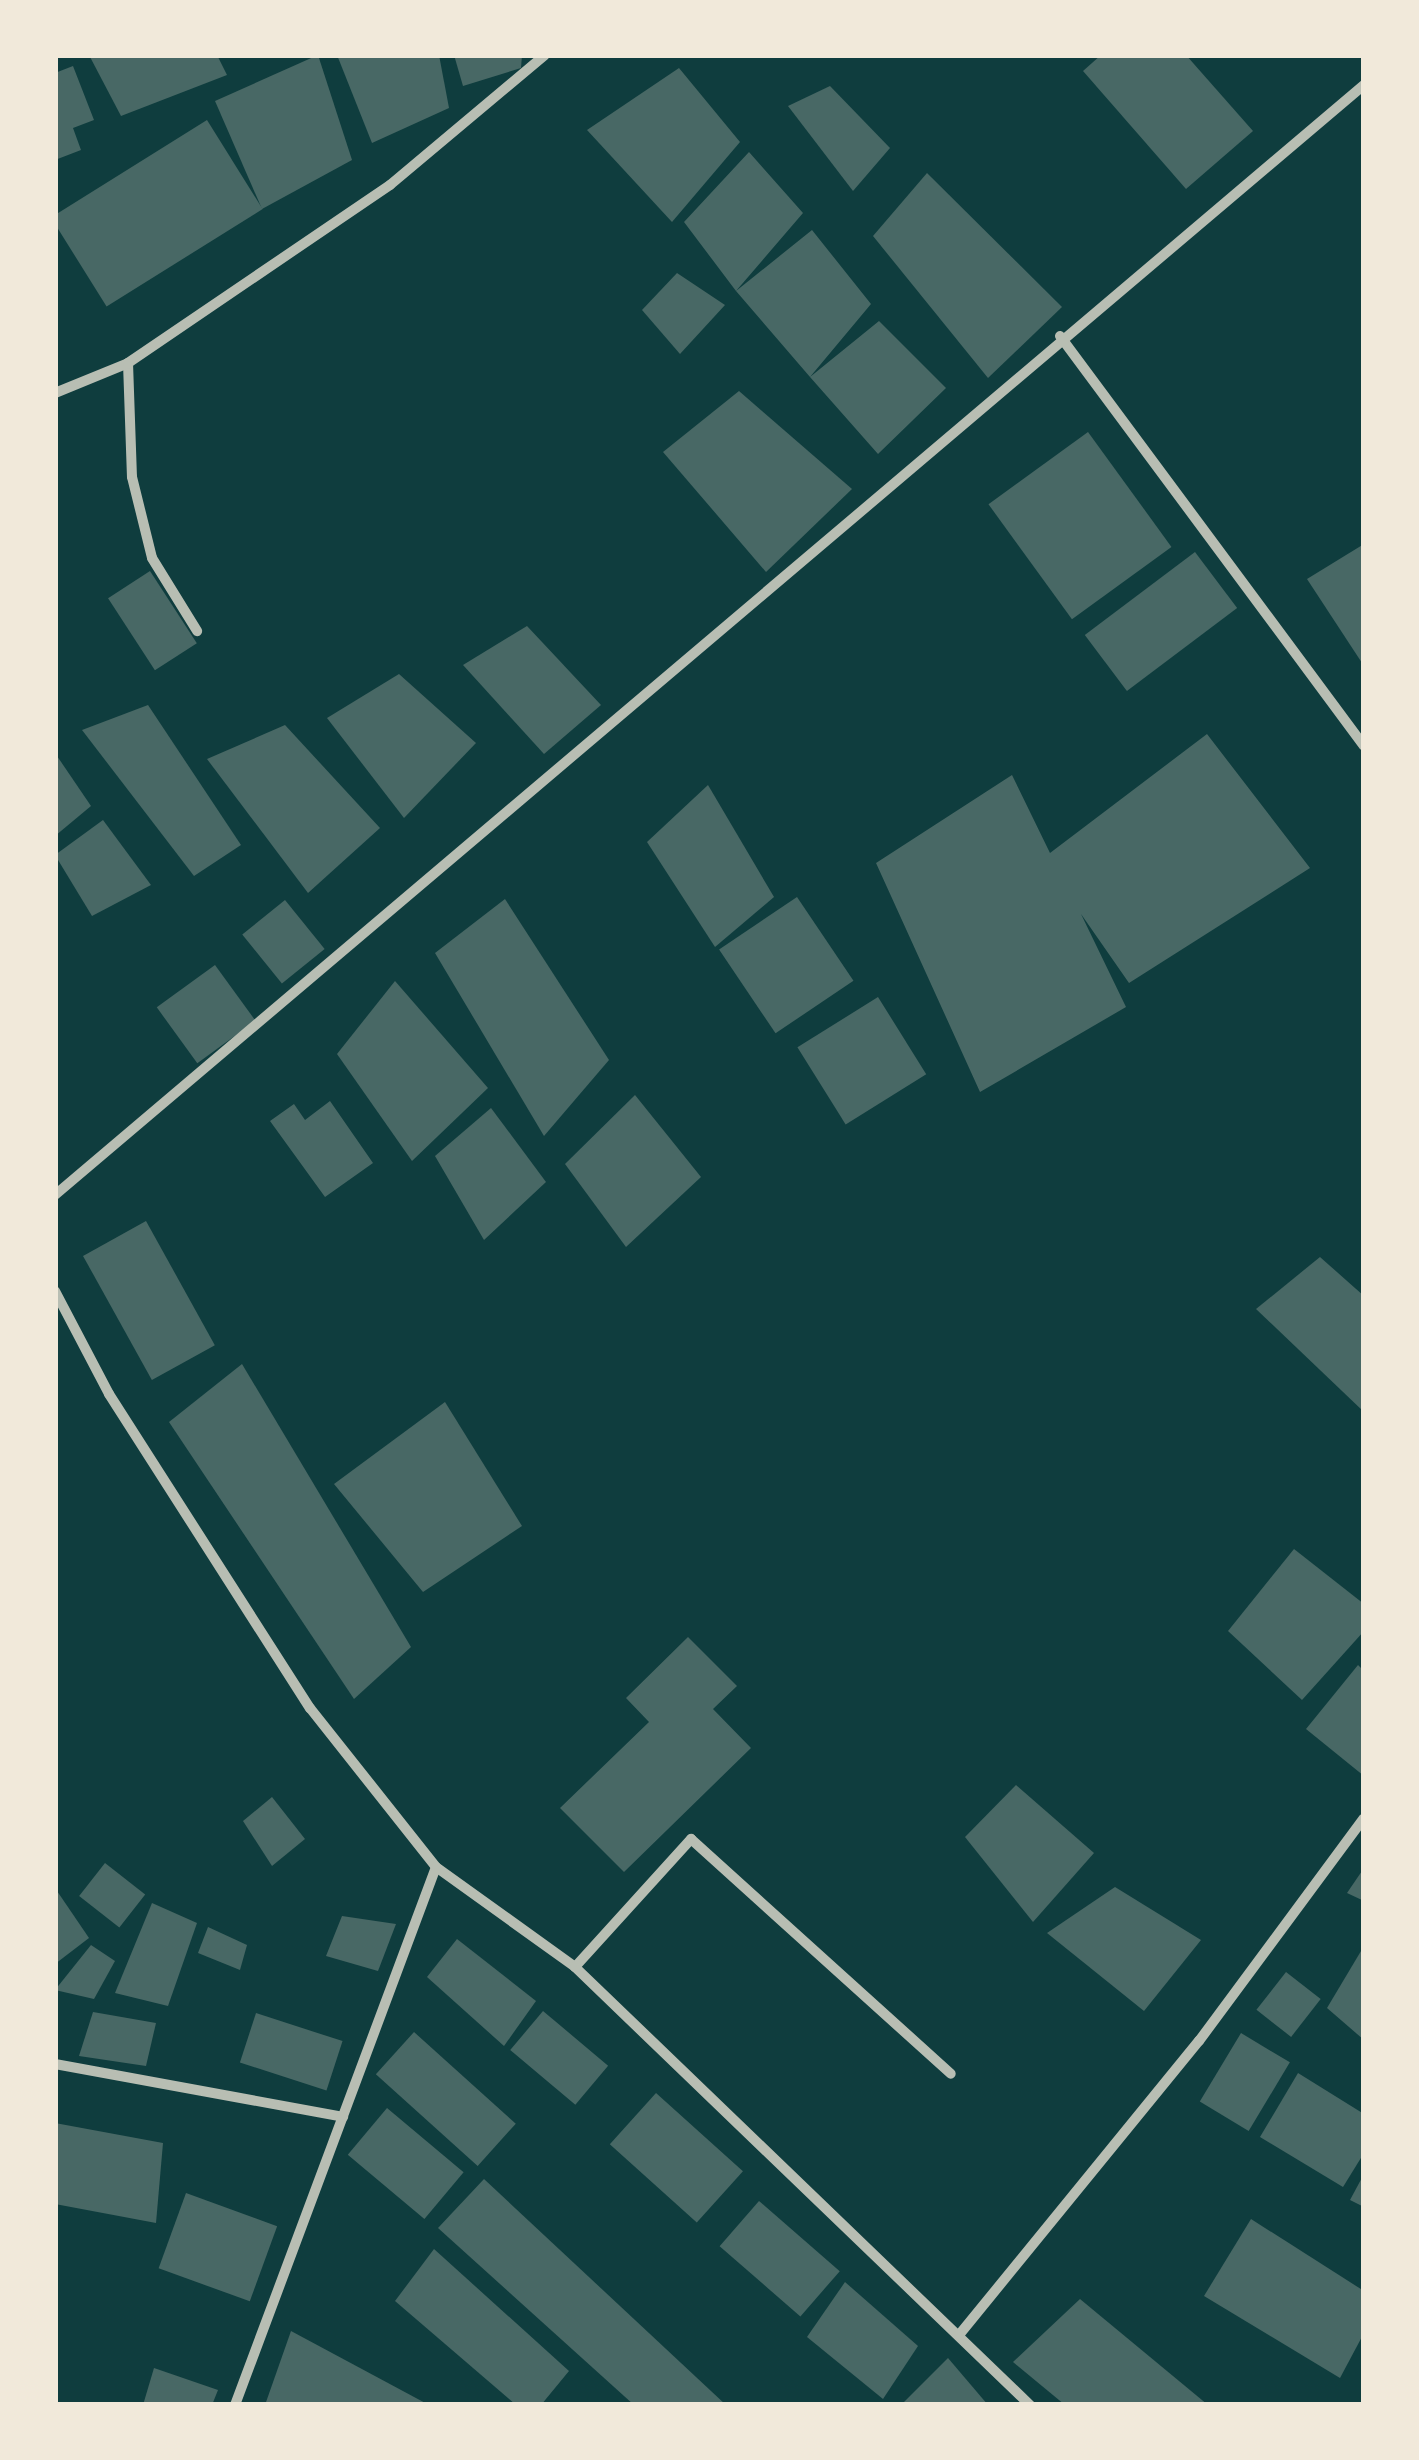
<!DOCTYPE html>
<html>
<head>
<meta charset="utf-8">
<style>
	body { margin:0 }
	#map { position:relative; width:1419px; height:2460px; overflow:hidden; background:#0f3d3e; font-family:Jost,sans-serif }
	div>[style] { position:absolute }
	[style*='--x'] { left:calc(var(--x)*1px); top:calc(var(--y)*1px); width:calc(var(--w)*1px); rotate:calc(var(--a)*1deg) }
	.building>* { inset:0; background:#486865; transform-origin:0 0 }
	.minor>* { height:10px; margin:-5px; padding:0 5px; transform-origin:5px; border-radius:5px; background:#b8beb3 }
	span { translate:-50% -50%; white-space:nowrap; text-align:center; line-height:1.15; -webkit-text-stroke:10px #f1e9da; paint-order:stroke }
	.frame { position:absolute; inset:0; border:58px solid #f1e9da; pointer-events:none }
</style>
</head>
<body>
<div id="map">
	<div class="building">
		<i style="clip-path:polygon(89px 55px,217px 55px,227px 75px,121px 116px)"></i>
		<i style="clip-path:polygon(318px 55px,352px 160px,262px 209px,215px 101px)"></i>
		<i style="clip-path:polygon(337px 55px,439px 55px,449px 108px,372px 143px)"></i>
		<i style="clip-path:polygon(454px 55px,522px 55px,521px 68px,463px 86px)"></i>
		<i style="clip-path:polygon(1101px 55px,1186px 55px,1253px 131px,1186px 189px,1083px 71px)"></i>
		<i style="clip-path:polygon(73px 66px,94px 120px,73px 128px,81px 150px,55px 160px,55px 73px)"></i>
		<i style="clip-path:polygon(679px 68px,740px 142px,672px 222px,587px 130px)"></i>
		<i style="clip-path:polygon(830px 86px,890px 148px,853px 191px,788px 106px)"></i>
		<i style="left:207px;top:120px;width:105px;height:184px;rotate:58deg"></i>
		<i style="clip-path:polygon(749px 152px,803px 213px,736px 291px,812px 230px,871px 304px,810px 377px,879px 321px,946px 388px,878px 454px,810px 377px,736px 291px,684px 222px)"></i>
		<i style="clip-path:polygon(927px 173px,1062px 307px,988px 378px,873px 236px)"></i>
		<i style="clip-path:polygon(677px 273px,725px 305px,680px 354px,642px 310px)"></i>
		<i style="clip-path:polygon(739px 391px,852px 489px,766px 572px,663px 452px)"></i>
		<i style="left:1088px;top:432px;width:142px;height:123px;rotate:54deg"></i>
		<i style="clip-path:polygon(1364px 544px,1364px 666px,1307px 579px)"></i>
		<i style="left:1195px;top:552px;width:70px;height:138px;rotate:53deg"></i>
		<i style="left:150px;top:571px;width:86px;height:50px;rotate:57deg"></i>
		<i style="clip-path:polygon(527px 626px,601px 705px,544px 754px,463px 665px)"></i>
		<i style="clip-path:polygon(399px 674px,476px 743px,404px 818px,327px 718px)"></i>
		<i style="clip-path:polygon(148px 705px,241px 845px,194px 876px,82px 730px)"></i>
		<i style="clip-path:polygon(285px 725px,380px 828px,308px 893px,207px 759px)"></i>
		<i style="clip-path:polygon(1207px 734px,1310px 868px,1129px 983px,1081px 914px,1126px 1007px,980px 1092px,876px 863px,1012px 775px,1050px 853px)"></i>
		<i style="clip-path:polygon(55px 753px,91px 806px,55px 836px)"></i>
		<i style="clip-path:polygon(708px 785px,774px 897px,715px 947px,647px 842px)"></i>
		<i style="clip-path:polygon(103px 820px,151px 885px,92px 916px,55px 855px)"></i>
		<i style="left:797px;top:897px;width:101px;height:94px;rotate:56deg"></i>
		<i style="clip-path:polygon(505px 899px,609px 1060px,544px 1136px,435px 953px)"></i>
		<i style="left:285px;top:900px;width:63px;height:55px;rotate:51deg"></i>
		<i style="left:215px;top:965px;width:69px;height:72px;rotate:54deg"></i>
		<i style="clip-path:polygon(395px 981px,488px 1088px,412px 1161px,337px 1054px)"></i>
		<i style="left:878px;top:997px;width:91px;height:95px;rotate:58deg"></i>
		<i style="clip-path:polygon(635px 1095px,701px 1177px,626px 1247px,565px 1164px)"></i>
		<i style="clip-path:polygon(330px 1101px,373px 1163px,325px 1197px,270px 1121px,294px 1104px,305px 1120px)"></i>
		<i style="clip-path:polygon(491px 1108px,546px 1182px,484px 1240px,435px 1156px)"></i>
		<i style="left:146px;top:1221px;width:142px;height:72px;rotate:61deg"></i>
		<i style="clip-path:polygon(1320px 1257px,1364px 1296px,1364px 1412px,1256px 1309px)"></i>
		<i style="clip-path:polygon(242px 1364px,411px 1647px,354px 1699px,169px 1422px)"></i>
		<i style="clip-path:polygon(445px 1402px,522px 1526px,423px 1592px,334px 1484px)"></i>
		<i style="clip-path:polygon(1294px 1549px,1364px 1604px,1364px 1631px,1302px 1700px,1228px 1631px)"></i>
		<i style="clip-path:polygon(688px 1637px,737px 1686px,713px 1709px,751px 1748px,624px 1872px,560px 1808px,649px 1722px,626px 1698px)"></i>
		<i style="clip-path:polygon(1358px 1665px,1364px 1671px,1364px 1776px,1306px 1729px)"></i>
		<i style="clip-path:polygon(1016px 1785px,1094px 1853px,1033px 1922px,965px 1837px)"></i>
		<i style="clip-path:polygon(272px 1797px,305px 1839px,272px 1866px,243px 1821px)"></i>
		<i style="left:105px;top:1863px;width:51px;height:42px;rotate:38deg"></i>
		<i style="clip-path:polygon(1364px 1868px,1364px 1901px,1347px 1893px)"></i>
		<i style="clip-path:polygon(1115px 1887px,1201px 1940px,1144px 2011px,1047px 1933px)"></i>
		<i style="clip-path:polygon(55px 1888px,89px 1938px,55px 1964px)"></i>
		<i style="clip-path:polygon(152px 1903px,197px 1923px,168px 2006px,115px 1993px)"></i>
		<i style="clip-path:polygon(342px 1916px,396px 1924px,378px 1971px,326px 1956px)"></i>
		<i style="clip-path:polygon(208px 1927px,247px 1945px,240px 1970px,198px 1953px)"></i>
		<i style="clip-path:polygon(457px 1939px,536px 2001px,504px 2046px,427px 1977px)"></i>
		<i style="clip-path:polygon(91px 1945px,115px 1961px,94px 1999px,55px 1990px)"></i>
		<i style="clip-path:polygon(1364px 1946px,1364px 2040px,1327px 2008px)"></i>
		<i style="left:1286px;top:1972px;width:44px;height:48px;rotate:38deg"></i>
		<i style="left:543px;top:2011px;width:85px;height:51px;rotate:40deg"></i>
		<i style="clip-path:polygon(93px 2012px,156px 2023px,146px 2066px,79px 2056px)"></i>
		<i style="left:256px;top:2013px;width:91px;height:52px;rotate:18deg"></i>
		<i style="left:414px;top:2032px;width:137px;height:57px;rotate:42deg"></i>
		<i style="left:1241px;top:2033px;width:57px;height:80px;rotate:31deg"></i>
		<i style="clip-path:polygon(1298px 2073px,1364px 2114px,1364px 2153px,1343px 2187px,1260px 2137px)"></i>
		<i style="left:656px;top:2093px;width:117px;height:69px;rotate:42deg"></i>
		<i style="left:387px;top:2108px;width:100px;height:61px;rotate:40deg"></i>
		<i style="clip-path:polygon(55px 2123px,163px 2143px,156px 2223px,55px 2204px)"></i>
		<i style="clip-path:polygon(1364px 2174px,1364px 2207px,1350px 2200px)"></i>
		<i style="clip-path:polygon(484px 2179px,726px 2405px,634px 2405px,438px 2228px)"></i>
		<i style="left:186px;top:2193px;width:97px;height:80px;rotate:20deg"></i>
		<i style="left:759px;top:2201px;width:107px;height:60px;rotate:41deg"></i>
		<i style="clip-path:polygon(1251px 2219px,1364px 2291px,1364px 2333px,1340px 2378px,1204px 2296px)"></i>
		<i style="clip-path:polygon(434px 2249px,569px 2371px,541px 2405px,516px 2405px,395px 2301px)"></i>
		<i style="clip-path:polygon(845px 2282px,918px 2346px,883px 2399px,807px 2337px)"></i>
		<i style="clip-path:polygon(1080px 2299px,1208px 2405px,1065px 2405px,1013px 2362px)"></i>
		<i style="clip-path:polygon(291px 2331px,429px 2405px,265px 2405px)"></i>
		<i style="clip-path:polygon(948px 2358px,988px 2405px,901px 2405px)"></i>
		<i style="clip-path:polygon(154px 2368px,218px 2390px,212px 2405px,143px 2405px)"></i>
	</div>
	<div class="minor">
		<i style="--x:1060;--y:336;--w:510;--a:53.44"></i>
		<i style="--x:128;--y:363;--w:114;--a:88"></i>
		<i style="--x:132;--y:477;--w:83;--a:76.1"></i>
		<i style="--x:152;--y:558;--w:86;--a:58.3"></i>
		<i style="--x:55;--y:393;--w:79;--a:-22.3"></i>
		<i style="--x:128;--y:363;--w:317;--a:-34.2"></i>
		<i style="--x:390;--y:185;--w:202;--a:-40"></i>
		<i style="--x:55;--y:1195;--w:1716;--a:-40.3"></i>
		<i style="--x:55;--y:1291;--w:116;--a:62.3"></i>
		<i style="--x:109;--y:1394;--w:373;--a:57.4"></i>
		<i style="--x:310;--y:1708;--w:203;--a:51.6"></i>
		<i style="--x:436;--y:1867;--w:171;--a:35.7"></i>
		<i style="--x:575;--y:1967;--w:632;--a:43.91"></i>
		<i style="--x:575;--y:1967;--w:173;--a:-47.8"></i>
		<i style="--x:691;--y:1839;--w:350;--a:42.1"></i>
		<i style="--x:55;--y:2064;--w:293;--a:10.4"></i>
		<i style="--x:959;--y:2335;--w:380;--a:-50.8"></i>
		<i style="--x:1199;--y:2041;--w:277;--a:-53.5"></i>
		<i style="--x:235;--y:2405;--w:574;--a:-69.51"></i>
	</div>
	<div class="frame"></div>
</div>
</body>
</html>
